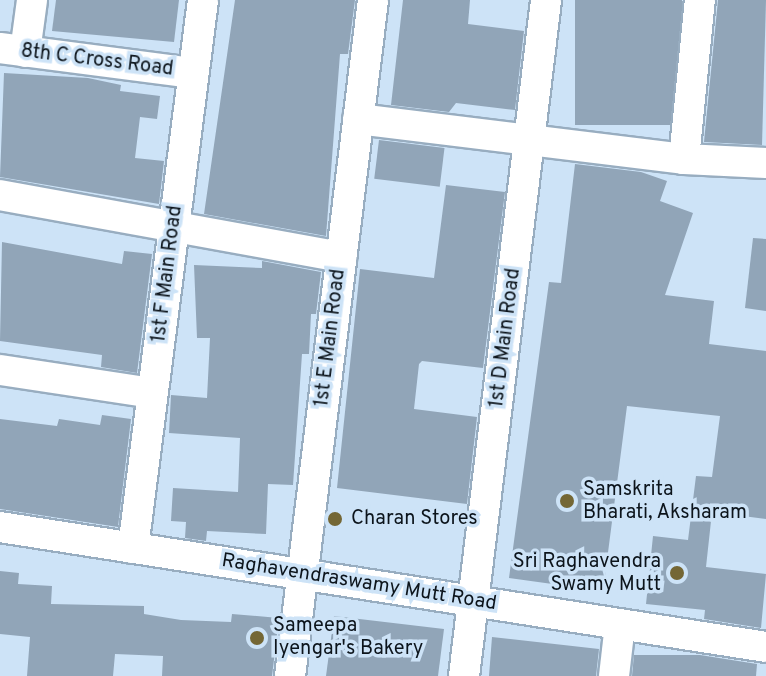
<!DOCTYPE html>
<html>
<head>
<meta charset="utf-8">
<style>
	body { margin:0 }
	#map { position:relative; width:766px; height:676px; overflow:hidden; background:#cde3f7; font-family:Overpass,sans-serif }
	div>[style] { position:absolute }
	[style*='--x'] { left:calc(var(--x)*1px); top:calc(var(--y)*1px); width:calc(var(--w)*1px); rotate:calc(var(--a)*1deg) }
	.building>* { inset:0; background:#91a5b8; transform-origin:0 0 }
	.roads { filter:drop-shadow(2px 0 #98adc0) drop-shadow(-2px 0 #98adc0) drop-shadow(0 2px #98adc0) drop-shadow(0 -2px #98adc0) }
	.street>* { height:30px; margin:-15px; padding:0 15px; transform-origin:15px; border-radius:15px; background:#fff }
	.dots>* { width:22px; height:22px; translate:-50% -50%; box-sizing:border-box; border:4px solid #cde3f7; border-radius:50% }
	span { translate:-50% -50%; white-space:nowrap; text-align:center; line-height:1.15; -webkit-text-stroke:7px #cde3f7; paint-order:stroke }
	.street-label { font-size:20px; color:#0c141b }
	.poi-label { font-size:20px; color:#0c141b }
	.left { translate:0 -50%; text-align:left }
	.right { translate:-100% -50%; text-align:right }
</style>
</head>
<body>
<div id="map">
	<div class="building">
		<i style="clip-path:polygon(56px 0,179px 0,174px 42px,52px 31px)"></i>
		<i style="clip-path:polygon(235px 0,355px 0,348px 54px,340px 54px,326px 236px,204px 214px)"></i>
		<i style="clip-path:polygon(403px 0,470px 0,468px 24px,524px 31px,515px 110px,456px 103px,449px 112px,391px 105px)"></i>
		<i style="left:575px;top:0;width:107px;height:125px"></i>
		<i style="clip-path:polygon(718px 0,766px 0,762px 145px,704px 142px)"></i>
		<i style="clip-path:polygon(4px 73px,88px 78px,121px 85px,120px 91px,160px 96px,157px 119px,140px 117px,135px 158px,164px 161px,159px 204px,0 177px)"></i>
		<i style="left:379px;top:140px;width:66px;height:39px;rotate:7deg"></i>
		<i style="clip-path:polygon(575px 164px,641px 172px,667px 181px,660px 201px,693px 213px,665px 295px,714px 301px,709px 344px,766px 351px,766px 519px,712px 512px,706px 567px,766px 574px,761px 628px,704px 619px,705px 610px,646px 604px,653px 536px,688px 540px,696px 476px,712px 477px,720px 416px,627px 406px,603px 591px,509px 578px,549px 282px,561px 283px)"></i>
		<i style="clip-path:polygon(446px 185px,505px 192px,483px 368px,422px 361px,419px 364px,414px 409px,477px 417px,467px 504px,337px 488px,360px 269px,434px 278px)"></i>
		<i style="clip-path:polygon(753px 238px,766px 239px,766px 311px,745px 308px)"></i>
		<i style="clip-path:polygon(2px 242px,122px 264px,124px 251px,152px 254px,137px 373px,101px 367px,102px 355px,0 341px)"></i>
		<i style="clip-path:polygon(262px 261px,321px 272px,316px 314px,311px 314px,309px 354px,302px 354px,293px 485px,268px 484px,266px 534px,207px 531px,206px 541px,185px 538px,186px 522px,171px 521px,173px 488px,238px 492px,240px 438px,169px 433px,171px 395px,207px 398px,210px 338px,197px 338px,194px 265px,262px 268px)"></i>
		<i style="clip-path:polygon(102px 415px,131px 419px,118px 527px,0 509px,0 419px,57px 426px,59px 419px,100px 425px)"></i>
		<i style="clip-path:polygon(0 571px,19px 573px,18px 584px,52px 586px,51px 604px,144px 606px,144px 614px,181px 620px,231px 622px,232px 614px,279px 618px,272px 676px,162px 676px,163px 656px,115px 654px,113px 676px,27px 676px,30px 637px,0 634px)"></i>
		<i style="clip-path:polygon(334px 616px,444px 629px,438px 676px,326px 676px)"></i>
		<i style="clip-path:polygon(492px 637px,599px 649px,596px 676px,489px 676px)"></i>
		<i style="clip-path:polygon(634px 655px,700px 655px,757px 664px,756px 676px,632px 676px)"></i>
	</div>
	<div class="roads">
		<div class="street">
			<i style="--x:0;--y:48;--w:195;--a:7.4"></i>
			<i style="--x:25;--y:52;--w:52;--a:-82.3"></i>
			<i style="--x:358;--y:119;--w:328;--a:7"></i>
			<i style="--x:684;--y:159;--w:82;--a:2.8"></i>
			<i style="--x:684;--y:159;--w:160;--a:-84.3"></i>
			<i style="--x:0;--y:195;--w:347;--a:10.3"></i>
			<i style="--x:0;--y:370;--w:154;--a:8.6"></i>
			<i style="--x:0;--y:527;--w:775;--a:8.9"></i>
			<i style="--x:133;--y:548;--w:552;--a:-82.72"></i>
			<i style="--x:290;--y:676;--w:681;--a:-83"></i>
			<i style="--x:464;--y:676;--w:681;--a:-83.08"></i>
			<i style="--x:614;--y:676;--w:52;--a:-83.4"></i>
		</div>
	</div>
	<div class="dots">
		<i style="left:567px;top:501px;background:#746735"></i>
		<i style="left:335px;top:519px;background:#746735"></i>
		<i style="left:677px;top:573px;background:#746735"></i>
		<i style="left:257px;top:638px;background:#746735"></i>
	</div>
	<div class="street-label">
		<span style="left:97px;top:61px;rotate:7deg">8th C Cross Road</span>
		<span style="left:168px;top:274px;rotate:-83deg">1st F Main Road</span>
		<span style="left:331px;top:338px;rotate:-83deg">1st E Main Road</span>
		<span style="left:506px;top:338px;rotate:-83deg">1st D Main Road</span>
		<span style="left:359px;top:583px;rotate:9deg">Raghavendraswamy Mutt Road</span>
	</div>
	<div class="poi-label">
		<span class="left" style="left:583px;top:502px">Samskrita<br>Bharati, Aksharam</span>
		<span class="left" style="left:351px;top:519px">Charan Stores</span>
		<span class="right" style="left:661px;top:574px">Sri Raghavendra<br>Swamy Mutt</span>
		<span class="left" style="left:273px;top:638px">Sameepa<br>Iyengar's Bakery</span>
	</div>
</div>
</body>
</html>
